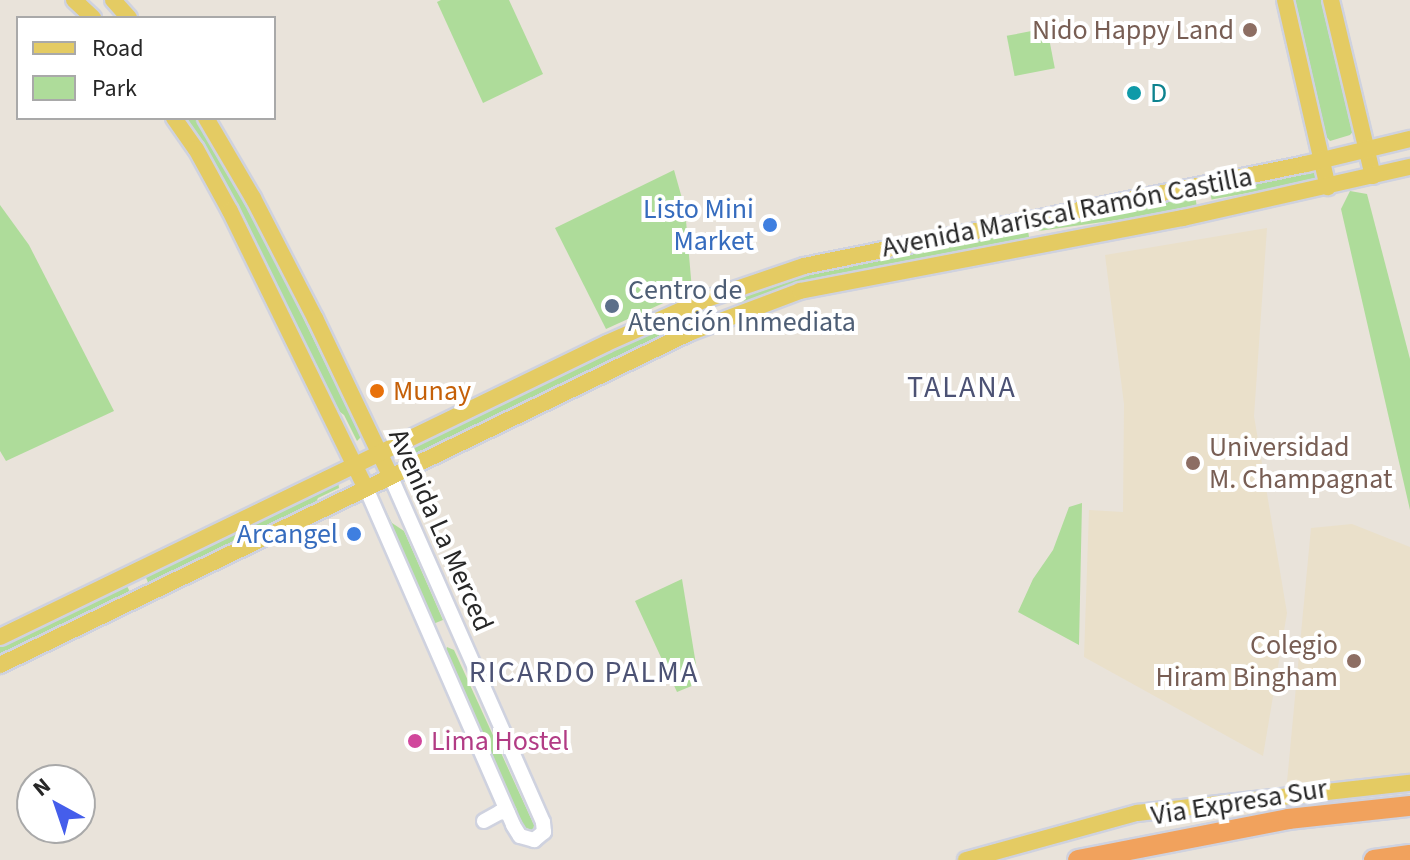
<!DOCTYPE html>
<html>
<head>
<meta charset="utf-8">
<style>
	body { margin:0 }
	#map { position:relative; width:1410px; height:860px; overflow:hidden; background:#e9e3da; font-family:"Source Sans 3",sans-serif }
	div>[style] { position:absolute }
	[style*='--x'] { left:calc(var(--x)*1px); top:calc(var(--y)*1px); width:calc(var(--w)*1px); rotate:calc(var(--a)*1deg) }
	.education>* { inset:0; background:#eae0ca }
	.green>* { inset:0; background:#aedc9a; transform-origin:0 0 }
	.roads { filter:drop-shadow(2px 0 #cfd2df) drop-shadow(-2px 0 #cfd2df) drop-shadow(0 2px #cfd2df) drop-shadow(0 -2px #cfd2df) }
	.minor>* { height:14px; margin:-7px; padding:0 7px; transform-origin:7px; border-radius:7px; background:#fff }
	.major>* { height:16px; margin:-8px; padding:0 8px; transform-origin:8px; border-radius:8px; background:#e4cb63 }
	.highway>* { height:20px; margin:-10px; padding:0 10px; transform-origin:10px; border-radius:10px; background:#f1a25d }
	.dots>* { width:22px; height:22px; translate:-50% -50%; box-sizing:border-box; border:4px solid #fff; border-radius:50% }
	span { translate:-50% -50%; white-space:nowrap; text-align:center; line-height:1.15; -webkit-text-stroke:8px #fff; paint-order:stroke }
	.education-label { font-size:28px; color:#785e54 }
	.right { translate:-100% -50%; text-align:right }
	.left { translate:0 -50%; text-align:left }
	.culture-label { font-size:28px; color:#0d838f }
	.shop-label { font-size:28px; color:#366cbe }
	.street-label { font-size:28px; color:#272727 }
	.service-label { font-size:28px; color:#4e5e75 }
	.food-label { font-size:28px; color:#c56008 }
	.hotel-label { font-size:28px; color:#b23c85 }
	.neighbourhood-label { font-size:30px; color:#4c5274; letter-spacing:2px }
	.legend { position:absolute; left:16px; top:16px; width:260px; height:104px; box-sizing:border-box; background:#fff; border:2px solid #a9a9a9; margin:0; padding:10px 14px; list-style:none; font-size:24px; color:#272727 }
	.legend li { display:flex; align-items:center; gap:16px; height:40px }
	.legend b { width:40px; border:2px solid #a9a9a9 }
	.north { position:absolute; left:16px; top:764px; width:80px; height:80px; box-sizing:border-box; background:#fff; border:2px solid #a9a9a9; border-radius:50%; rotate:320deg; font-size:22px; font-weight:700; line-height:32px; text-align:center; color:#272727 }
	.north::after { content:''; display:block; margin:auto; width:28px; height:36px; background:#455eeb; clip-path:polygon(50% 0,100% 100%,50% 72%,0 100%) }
</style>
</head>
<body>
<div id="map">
	<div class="education">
		<i style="clip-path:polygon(1267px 228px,1254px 416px,1287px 613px,1263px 756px,1084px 657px,1089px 510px,1123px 512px,1124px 404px,1105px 255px)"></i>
		<i style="clip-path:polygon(1352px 524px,1410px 547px,1410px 776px,1331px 783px,1287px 782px,1311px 528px)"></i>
	</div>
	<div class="green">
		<i style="clip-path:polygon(441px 0,509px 0,543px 74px,483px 103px,437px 2px)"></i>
		<i style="clip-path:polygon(1291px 0,1324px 0,1355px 129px,1350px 135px,1330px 141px,1322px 132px)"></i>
		<i style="left:1047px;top:28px;width:41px;height:41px;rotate:79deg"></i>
		<i style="clip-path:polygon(182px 118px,197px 118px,230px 167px,361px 437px,357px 441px,344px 415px,335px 408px)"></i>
		<i style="clip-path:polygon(674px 170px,685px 209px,692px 290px,606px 329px,555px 228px)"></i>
		<i style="left:1315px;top:170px;width:11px;height:107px;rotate:80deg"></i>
		<i style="clip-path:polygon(1350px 191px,1367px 194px,1410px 359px,1410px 510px,1341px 209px)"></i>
		<i style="left:1195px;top:194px;width:15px;height:160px;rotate:82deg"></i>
		<i style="clip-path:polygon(0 205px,29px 245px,114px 411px,6px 461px,0 451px)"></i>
		<i style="clip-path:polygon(1027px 226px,1030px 242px,739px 308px,736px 296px,788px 277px)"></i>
		<i style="clip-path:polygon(705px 308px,709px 318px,403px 465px,397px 451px)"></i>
		<i style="clip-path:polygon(338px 481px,339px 488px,318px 498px,312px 510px,150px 587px,144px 573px)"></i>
		<i style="clip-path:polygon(382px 503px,392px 523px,404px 531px,443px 620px,433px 624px,378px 506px)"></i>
		<i style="clip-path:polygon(1082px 503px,1079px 645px,1018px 612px,1033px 579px,1053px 550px,1069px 507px)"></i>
		<i style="clip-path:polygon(682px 579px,699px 683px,677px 692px,635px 601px)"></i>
		<i style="clip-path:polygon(126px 584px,131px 594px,0 661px,0 647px)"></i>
		<i style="clip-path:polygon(447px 647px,454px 650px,534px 825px,533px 831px,520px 825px,445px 652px)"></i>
	</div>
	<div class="roads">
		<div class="minor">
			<i style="--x:366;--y:488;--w:368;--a:66.4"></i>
			<i style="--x:513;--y:825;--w:13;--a:58"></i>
			<i style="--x:520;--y:836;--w:15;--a:16"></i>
			<i style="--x:534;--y:840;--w:13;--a:-39"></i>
			<i style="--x:544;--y:832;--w:10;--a:-96"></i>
			<i style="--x:543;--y:822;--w:377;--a:-113.8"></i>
			<i style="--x:484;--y:821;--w:18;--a:-29"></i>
			<i style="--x:500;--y:812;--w:8;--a:7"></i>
		</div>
		<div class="major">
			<i style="--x:74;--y:0;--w:26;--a:43"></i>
			<i style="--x:113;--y:0;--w:24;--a:48"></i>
			<i style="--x:1285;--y:0;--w:192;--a:77.1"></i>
			<i style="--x:1331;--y:0;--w:181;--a:76.6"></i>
			<i style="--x:174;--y:118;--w:38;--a:55"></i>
			<i style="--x:196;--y:149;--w:71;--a:61.3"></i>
			<i style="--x:230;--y:211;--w:309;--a:63.9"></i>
			<i style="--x:206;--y:118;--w:93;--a:59.6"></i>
			<i style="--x:253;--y:198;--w:135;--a:62.7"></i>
			<i style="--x:315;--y:318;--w:176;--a:64.5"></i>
			<i style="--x:0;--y:637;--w:674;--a:-25.84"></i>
			<i style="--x:607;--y:343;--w:106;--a:-23.9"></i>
			<i style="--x:704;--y:300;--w:106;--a:-18.8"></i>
			<i style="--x:804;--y:266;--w:512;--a:-11.49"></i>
			<i style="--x:1306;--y:164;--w:107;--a:-13.5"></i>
			<i style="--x:0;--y:665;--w:765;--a:-25.73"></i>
			<i style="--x:689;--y:333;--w:119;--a:-20.7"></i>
			<i style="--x:800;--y:291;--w:390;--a:-10.8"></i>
			<i style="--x:1183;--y:218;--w:233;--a:-12.7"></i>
			<i style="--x:966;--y:860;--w:177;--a:-15.4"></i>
			<i style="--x:1137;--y:813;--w:275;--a:-6.3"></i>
		</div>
		<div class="highway">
			<i style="--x:1078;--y:860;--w:214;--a:-11"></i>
			<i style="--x:1288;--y:819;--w:123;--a:-6.1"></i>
			<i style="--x:1374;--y:860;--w:36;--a:-8"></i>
		</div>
	</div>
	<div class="dots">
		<i style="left:1250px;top:30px;background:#8d6e63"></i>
		<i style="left:1134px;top:93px;background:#0f9aa8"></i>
		<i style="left:770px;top:225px;background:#3f7fe0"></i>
		<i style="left:612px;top:306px;background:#5c6f8a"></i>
		<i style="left:377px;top:391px;background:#e8710a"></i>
		<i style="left:1193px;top:463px;background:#8d6e63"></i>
		<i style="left:354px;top:534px;background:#3f7fe0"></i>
		<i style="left:1354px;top:661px;background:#8d6e63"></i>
		<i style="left:415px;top:741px;background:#d1479c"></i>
	</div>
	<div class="education-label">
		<span class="right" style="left:1234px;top:30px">Nido Happy Land</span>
		<span class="left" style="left:1209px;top:463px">Universidad<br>M. Champagnat</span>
		<span class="right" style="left:1338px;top:661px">Colegio<br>Hiram Bingham</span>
	</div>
	<div class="culture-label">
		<span class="left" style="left:1150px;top:93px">D</span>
	</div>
	<div class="shop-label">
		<span class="right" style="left:754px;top:225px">Listo Mini<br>Market</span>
		<span class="right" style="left:338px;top:534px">Arcangel</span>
	</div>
	<div class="street-label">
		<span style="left:1067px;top:212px;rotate:-11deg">Avenida Mariscal Ramón Castilla</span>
		<span style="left:441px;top:530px;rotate:66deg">Avenida La Merced</span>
		<span style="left:1239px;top:802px;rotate:-9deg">Via Expresa Sur</span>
	</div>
	<div class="service-label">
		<span class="left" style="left:628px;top:306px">Centro de<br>Atención Inmediata</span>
	</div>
	<div class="food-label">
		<span class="left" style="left:393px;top:391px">Munay</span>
	</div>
	<div class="hotel-label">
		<span class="left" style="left:431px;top:741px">Lima Hostel</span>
	</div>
	<div class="neighbourhood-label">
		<span style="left:962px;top:388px">TALANA</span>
		<span style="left:584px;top:673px">RICARDO PALMA</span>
	</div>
	<ul class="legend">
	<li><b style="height:10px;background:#e4cb63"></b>Road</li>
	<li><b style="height:22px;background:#aedc9a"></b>Park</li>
	</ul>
	<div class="north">N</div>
</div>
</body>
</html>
